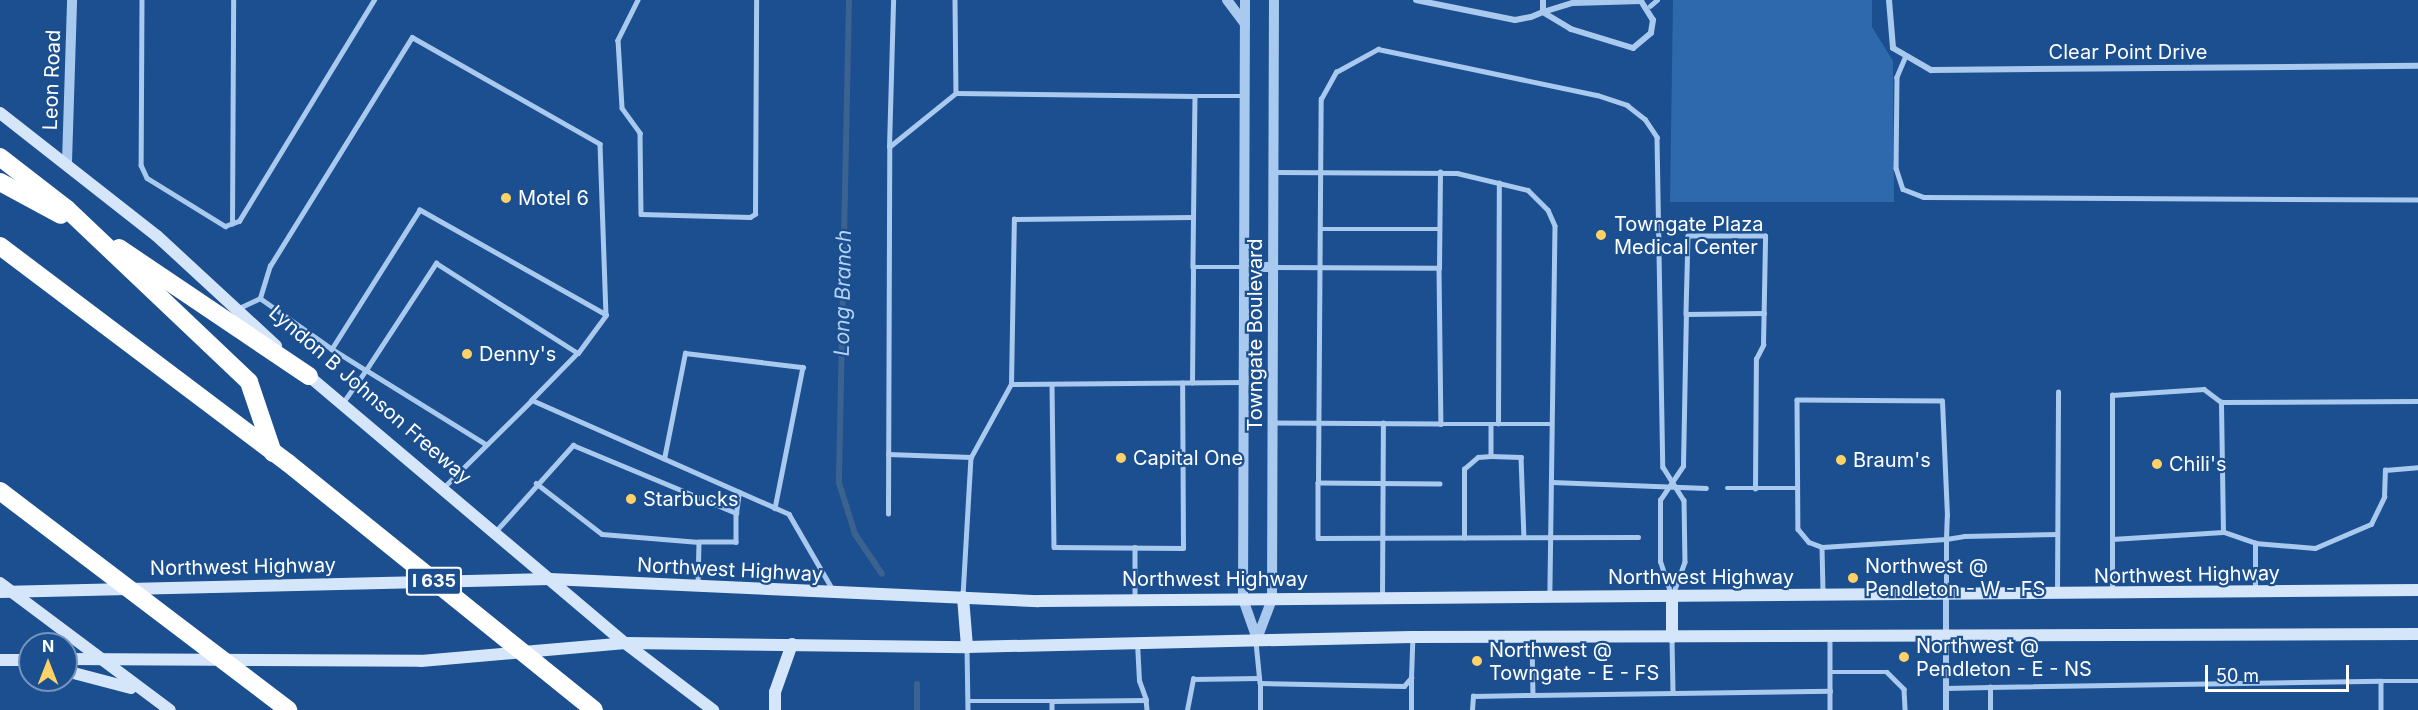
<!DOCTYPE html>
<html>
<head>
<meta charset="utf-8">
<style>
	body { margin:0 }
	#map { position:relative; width:2418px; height:710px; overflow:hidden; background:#1b4f8f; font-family:Inter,sans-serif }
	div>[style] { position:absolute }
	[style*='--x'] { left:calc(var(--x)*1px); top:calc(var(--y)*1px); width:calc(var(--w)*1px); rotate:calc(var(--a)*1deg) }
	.green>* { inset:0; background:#2e69ad }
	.stream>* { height:6px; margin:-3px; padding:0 3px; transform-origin:3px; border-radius:3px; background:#3c6290 }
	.service>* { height:4.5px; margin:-2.25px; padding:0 2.25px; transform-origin:2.25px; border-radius:2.25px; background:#a9c9ee }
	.minor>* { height:6px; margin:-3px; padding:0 3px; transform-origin:3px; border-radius:3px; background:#a9c9ee }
	.tertiary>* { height:10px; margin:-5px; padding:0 5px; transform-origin:5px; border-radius:5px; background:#a9c9ee }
	.secondary>* { height:12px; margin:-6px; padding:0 6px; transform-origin:6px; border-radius:6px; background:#d6e6fa }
	.motorway>* { height:18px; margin:-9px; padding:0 9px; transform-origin:9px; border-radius:9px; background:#fff }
	.dots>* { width:16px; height:16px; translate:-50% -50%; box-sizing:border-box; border:3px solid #1b4f8f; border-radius:50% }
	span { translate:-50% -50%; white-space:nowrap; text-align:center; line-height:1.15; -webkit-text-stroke:4.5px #1b4f8f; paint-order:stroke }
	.shield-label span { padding:2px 4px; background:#1b4f8f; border:2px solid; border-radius:4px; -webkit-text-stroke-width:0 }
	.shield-label { font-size:18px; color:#fff; font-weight:700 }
	.street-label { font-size:20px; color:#fff }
	.poi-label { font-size:20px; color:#fff }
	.left { translate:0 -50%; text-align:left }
	.water-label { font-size:21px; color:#b5d3f5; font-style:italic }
	.north { position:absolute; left:18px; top:632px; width:60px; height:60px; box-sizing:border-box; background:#1b4f8f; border:2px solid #7695bc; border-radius:50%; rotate:0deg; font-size:16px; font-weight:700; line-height:24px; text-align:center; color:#fff }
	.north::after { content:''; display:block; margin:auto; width:21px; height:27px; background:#ffd166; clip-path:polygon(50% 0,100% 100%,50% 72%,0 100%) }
	.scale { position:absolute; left:2205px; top:665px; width:144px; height:27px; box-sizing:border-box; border:3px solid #fff; border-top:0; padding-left:8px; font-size:18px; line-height:21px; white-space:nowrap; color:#fff; -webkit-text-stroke:4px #1b4f8f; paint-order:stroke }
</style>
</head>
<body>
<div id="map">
	<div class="green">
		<i style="clip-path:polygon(1673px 0,1872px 0,1872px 27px,1893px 61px,1894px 202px,1670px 202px)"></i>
	</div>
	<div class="stream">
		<i style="--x:849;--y:0;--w:483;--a:91.2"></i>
		<i style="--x:839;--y:483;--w:53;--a:72.6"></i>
		<i style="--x:855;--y:534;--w:48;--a:56"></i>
		<i style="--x:917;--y:684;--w:26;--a:90"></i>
	</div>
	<div class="service">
		<i style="--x:142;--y:0;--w:165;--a:90.3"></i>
		<i style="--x:141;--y:165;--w:14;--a:65"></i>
		<i style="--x:147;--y:178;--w:92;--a:31.6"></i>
		<i style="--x:225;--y:226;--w:15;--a:-20"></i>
		<i style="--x:239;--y:221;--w:259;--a:-58.6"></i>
		<i style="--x:638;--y:0;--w:45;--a:116.6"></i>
		<i style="--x:618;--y:40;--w:68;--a:86.6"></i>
		<i style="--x:622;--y:108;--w:31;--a:54"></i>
		<i style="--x:640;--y:133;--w:81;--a:89.3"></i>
		<i style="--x:641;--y:214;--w:109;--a:1.6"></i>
		<i style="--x:750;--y:217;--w:6;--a:-31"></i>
		<i style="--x:755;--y:214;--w:214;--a:-89.7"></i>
		<i style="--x:955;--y:0;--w:93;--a:89.4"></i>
		<i style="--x:1650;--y:6;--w:9;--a:-41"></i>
		<i style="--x:1905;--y:58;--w:21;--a:113"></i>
		<i style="--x:1897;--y:77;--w:91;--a:90.6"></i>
		<i style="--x:1896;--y:168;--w:22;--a:72"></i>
		<i style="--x:1903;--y:189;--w:22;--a:21"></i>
		<i style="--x:1924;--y:197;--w:494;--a:0.3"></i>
		<i style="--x:1195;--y:96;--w:48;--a:0"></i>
		<i style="--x:889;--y:147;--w:147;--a:-88.4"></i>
		<i style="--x:1274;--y:172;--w:183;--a:0.3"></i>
		<i style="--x:1457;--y:173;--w:73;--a:13.5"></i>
		<i style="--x:1528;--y:190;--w:28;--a:45"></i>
		<i style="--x:1548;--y:210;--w:17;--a:66"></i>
		<i style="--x:1555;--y:226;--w:370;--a:90.8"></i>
		<i style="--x:232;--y:224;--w:224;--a:-89.7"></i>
		<i style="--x:1320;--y:229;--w:120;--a:0"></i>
		<i style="--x:1273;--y:267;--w:166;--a:0.3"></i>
		<i style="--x:1439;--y:268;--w:156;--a:89.3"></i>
		<i style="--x:1441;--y:424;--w:168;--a:-179.7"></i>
		<i style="--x:1439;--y:268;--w:96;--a:-89.4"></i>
		<i style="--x:260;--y:298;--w:88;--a:35.3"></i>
		<i style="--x:239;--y:308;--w:23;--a:-25"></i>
		<i style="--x:260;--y:298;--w:34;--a:-73"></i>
		<i style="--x:270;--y:266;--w:269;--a:-58.2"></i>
		<i style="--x:412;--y:37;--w:216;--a:29.6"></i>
		<i style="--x:600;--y:144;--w:171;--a:88"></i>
		<i style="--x:606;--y:315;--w:214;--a:-150.6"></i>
		<i style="--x:420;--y:210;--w:165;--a:122.3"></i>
		<i style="--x:332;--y:349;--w:40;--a:32"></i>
		<i style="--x:366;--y:370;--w:128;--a:-56.8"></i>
		<i style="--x:436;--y:263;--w:168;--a:32.4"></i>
		<i style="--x:578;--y:353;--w:66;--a:134.4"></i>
		<i style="--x:578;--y:353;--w:47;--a:-53.6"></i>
		<i style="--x:1192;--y:383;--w:116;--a:-89.5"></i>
		<i style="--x:1011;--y:384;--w:165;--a:-89"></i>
		<i style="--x:1014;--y:219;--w:179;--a:-0.6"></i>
		<i style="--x:1052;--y:384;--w:163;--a:89.3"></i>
		<i style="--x:1054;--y:547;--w:129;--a:0.4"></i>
		<i style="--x:1183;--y:548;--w:165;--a:-90.3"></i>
		<i style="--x:342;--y:404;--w:42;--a:-54.8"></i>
		<i style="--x:366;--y:370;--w:139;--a:31.7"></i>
		<i style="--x:1441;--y:424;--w:110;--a:0"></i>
		<i style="--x:1491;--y:424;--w:32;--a:90"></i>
		<i style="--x:1498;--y:424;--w:241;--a:-89.8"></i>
		<i style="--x:888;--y:454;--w:83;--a:2.1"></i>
		<i style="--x:971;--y:457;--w:139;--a:93.3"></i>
		<i style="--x:971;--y:457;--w:83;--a:-61.3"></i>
		<i style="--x:1011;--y:384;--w:232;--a:-0.5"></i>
		<i style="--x:664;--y:459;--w:108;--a:-78.8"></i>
		<i style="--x:685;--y:353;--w:119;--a:6.8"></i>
		<i style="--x:803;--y:367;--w:144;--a:101.2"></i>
		<i style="--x:1552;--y:482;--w:154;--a:2.2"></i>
		<i style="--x:536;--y:483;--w:83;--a:37.7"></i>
		<i style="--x:602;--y:534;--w:97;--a:4.7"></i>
		<i style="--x:1318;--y:483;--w:55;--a:90"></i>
		<i style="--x:1318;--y:538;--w:320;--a:-0.2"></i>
		<i style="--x:1440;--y:484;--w:122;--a:-179.5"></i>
		<i style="--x:1318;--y:483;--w:384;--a:-89.6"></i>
		<i style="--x:1321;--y:99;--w:31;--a:-61"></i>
		<i style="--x:1336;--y:72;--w:48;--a:-28.7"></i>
		<i style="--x:1378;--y:49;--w:224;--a:11.9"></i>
		<i style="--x:1597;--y:95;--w:32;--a:18"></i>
		<i style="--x:1627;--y:105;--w:23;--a:38"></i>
		<i style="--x:1645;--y:119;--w:22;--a:56"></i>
		<i style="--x:1657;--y:137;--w:330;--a:89"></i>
		<i style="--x:1663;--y:467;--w:39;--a:58"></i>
		<i style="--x:1684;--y:500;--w:62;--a:89.1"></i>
		<i style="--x:1685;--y:562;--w:35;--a:110"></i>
		<i style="--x:443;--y:488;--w:125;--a:-44.7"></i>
		<i style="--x:532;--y:400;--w:281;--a:23.9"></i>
		<i style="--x:789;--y:514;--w:88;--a:59.9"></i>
		<i style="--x:1727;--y:488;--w:70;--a:0"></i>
		<i style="--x:1755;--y:489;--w:130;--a:-89.6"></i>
		<i style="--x:1756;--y:359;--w:16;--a:-63"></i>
		<i style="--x:1763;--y:345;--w:109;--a:-88.9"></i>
		<i style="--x:1765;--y:236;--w:77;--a:180"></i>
		<i style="--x:1688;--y:236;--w:78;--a:91.5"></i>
		<i style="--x:1686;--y:314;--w:78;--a:-0.7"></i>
		<i style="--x:736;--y:513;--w:21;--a:-82"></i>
		<i style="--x:888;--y:514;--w:367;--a:-89.8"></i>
		<i style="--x:889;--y:147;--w:86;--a:-38.9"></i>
		<i style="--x:956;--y:93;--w:239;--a:0.7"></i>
		<i style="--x:1195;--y:96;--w:171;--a:90.7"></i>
		<i style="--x:1193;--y:267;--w:51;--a:0"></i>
		<i style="--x:495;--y:532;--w:117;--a:-48.1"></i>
		<i style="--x:573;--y:445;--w:177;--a:22.6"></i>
		<i style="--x:736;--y:513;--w:29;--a:90"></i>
		<i style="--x:736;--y:542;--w:37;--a:180"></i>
		<i style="--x:699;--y:542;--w:43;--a:91.3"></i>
		<i style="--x:1464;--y:538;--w:69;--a:-90"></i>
		<i style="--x:1464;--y:469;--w:18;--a:-41"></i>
		<i style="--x:1478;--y:457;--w:13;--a:-4"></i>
		<i style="--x:1491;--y:456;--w:30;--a:2"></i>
		<i style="--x:1521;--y:457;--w:80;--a:87.9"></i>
		<i style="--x:2112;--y:539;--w:144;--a:-90"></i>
		<i style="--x:2112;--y:395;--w:92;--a:-3.7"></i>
		<i style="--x:2204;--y:389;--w:21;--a:37"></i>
		<i style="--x:2255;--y:543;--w:34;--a:-161"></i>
		<i style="--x:2223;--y:532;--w:130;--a:-90.9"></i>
		<i style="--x:2221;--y:402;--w:197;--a:-0.3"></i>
		<i style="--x:1135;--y:547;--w:52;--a:90"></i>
		<i style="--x:1822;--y:547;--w:45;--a:88.7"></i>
		<i style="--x:2112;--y:590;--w:51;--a:-90"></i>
		<i style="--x:2112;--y:539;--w:111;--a:-3.6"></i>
		<i style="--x:2255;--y:591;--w:48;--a:-90"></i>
		<i style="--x:2255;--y:543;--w:60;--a:4.8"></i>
		<i style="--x:2315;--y:548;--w:61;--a:-23.2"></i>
		<i style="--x:2371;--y:524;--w:30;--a:-64"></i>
		<i style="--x:2384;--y:497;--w:27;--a:-88"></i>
		<i style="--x:2385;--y:470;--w:33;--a:-5"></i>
		<i style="--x:1946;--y:592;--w:53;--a:-90"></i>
		<i style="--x:1946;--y:539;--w:23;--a:-88"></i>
		<i style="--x:1947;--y:516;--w:115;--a:-92.5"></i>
		<i style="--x:1942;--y:401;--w:145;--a:-179.6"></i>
		<i style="--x:1797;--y:400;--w:129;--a:89.6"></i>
		<i style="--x:1798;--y:529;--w:17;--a:50"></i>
		<i style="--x:1809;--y:542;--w:14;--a:21"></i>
		<i style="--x:1822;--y:547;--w:124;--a:-3.7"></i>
		<i style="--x:1946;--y:539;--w:18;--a:-9"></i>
		<i style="--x:1964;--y:536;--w:93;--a:-1.2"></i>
		<i style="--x:2057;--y:593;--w:201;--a:-89.7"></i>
		<i style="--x:1671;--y:595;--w:35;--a:-108"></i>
		<i style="--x:1660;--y:562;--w:62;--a:-90"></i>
		<i style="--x:1660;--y:500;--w:41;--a:-55.9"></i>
		<i style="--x:1683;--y:466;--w:152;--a:-88.9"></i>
		<i style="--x:1382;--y:598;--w:175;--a:-89.7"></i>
		<i style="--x:1830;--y:638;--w:72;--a:90"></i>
		<i style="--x:1532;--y:639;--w:56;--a:89"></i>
		<i style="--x:1533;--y:695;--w:297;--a:-0.8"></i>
		<i style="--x:1672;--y:639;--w:54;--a:88.9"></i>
		<i style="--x:1256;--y:642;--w:41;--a:84.4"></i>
		<i style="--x:1260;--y:683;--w:144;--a:1.2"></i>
		<i style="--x:1404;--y:686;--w:11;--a:-49"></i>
		<i style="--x:1411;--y:678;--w:38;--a:-88"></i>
		<i style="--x:967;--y:647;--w:63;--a:89.1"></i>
		<i style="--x:1830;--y:672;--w:57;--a:0"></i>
		<i style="--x:1887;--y:672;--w:24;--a:45"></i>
		<i style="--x:1904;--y:689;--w:21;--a:87"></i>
		<i style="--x:2381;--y:681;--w:37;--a:0"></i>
		<i style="--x:1946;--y:688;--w:44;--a:-1.3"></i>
		<i style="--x:1146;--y:700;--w:10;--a:84"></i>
		<i style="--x:968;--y:701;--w:84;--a:0"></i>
		<i style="--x:1052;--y:701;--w:9;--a:90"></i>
		<i style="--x:1052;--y:701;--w:94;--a:-0.6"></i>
		<i style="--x:1146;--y:700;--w:20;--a:-110"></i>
		<i style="--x:1139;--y:681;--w:35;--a:-93"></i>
		<i style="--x:1187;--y:710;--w:32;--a:-79"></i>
		<i style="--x:1193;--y:679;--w:66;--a:-0.9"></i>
		<i style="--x:1260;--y:710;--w:27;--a:-90"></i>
		<i style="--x:1411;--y:710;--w:32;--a:-90"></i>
		<i style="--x:1472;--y:710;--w:14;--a:-86"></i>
		<i style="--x:1473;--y:696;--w:60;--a:-1"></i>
		<i style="--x:1990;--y:710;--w:23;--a:-90"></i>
		<i style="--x:1990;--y:687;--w:391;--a:-0.9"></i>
		<i style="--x:2381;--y:681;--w:29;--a:90"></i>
	</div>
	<div class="minor">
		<i style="--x:1416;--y:0;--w:101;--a:11.4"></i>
		<i style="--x:1515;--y:20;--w:16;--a:-11"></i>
		<i style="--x:1531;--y:17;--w:13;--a:-23"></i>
		<i style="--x:1543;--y:12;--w:31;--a:-17"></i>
		<i style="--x:1573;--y:3;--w:68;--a:-1.7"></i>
		<i style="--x:1641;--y:1;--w:22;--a:58"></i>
		<i style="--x:1653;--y:20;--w:13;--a:99"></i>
		<i style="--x:1651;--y:33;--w:23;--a:140"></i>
		<i style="--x:1633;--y:48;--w:65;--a:-163"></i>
		<i style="--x:1571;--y:29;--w:33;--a:-149"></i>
		<i style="--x:1889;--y:0;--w:48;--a:85.2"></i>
		<i style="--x:1893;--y:48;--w:44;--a:30.1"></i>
		<i style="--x:1931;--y:70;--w:487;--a:-0.5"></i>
		<i style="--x:1543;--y:12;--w:12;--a:-90"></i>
		<i style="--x:1946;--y:710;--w:116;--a:-90"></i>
	</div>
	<div class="tertiary">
		<i style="--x:1227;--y:0;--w:30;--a:53"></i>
		<i style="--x:1245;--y:0;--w:599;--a:90.19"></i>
		<i style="--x:1243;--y:599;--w:42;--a:70.7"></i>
		<i style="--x:67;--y:162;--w:162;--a:-88.2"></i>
		<i style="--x:1244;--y:267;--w:29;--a:0"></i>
		<i style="--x:1257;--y:639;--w:43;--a:-69.4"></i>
		<i style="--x:1272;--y:599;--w:599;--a:-89.81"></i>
	</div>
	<div class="secondary">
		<i style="--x:0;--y:113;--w:199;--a:38.1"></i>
		<i style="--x:157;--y:236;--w:162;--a:42.7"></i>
		<i style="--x:304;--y:372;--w:420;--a:40.2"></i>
		<i style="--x:625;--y:643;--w:111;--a:37.3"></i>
		<i style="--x:0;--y:583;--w:212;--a:36.8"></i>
		<i style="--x:0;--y:592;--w:550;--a:-1.35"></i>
		<i style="--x:550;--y:579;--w:489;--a:2.6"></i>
		<i style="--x:1039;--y:601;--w:1379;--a:-0.46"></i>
		<i style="--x:963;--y:597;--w:50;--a:85.4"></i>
		<i style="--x:1672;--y:597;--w:40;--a:90"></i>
		<i style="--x:66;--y:659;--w:355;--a:0.3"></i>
		<i style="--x:421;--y:661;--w:205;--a:-5"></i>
		<i style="--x:625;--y:643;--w:342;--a:0.7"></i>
		<i style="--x:967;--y:647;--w:445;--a:-1.3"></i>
		<i style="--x:1412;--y:637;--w:1006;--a:-0.17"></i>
		<i style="--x:0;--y:660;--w:30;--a:0"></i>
		<i style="--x:66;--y:671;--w:67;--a:14.7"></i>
		<i style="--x:775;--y:710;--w:18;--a:-90"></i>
		<i style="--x:775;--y:692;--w:51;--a:-70.5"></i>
	</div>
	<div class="motorway">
		<i style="--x:0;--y:157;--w:85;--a:37.8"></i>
		<i style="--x:67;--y:209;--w:251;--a:43.5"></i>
		<i style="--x:249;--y:382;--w:75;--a:71.3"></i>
		<i style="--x:0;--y:182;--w:69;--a:28.4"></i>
		<i style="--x:0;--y:246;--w:361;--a:37"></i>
		<i style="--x:288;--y:463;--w:393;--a:38.9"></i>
		<i style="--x:119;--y:248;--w:229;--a:34"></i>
		<i style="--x:0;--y:491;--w:362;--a:37.2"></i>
	</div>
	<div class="dots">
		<i style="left:506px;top:198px;background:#ffd166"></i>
		<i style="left:1601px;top:235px;background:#ffd166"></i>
		<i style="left:467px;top:354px;background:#ffd166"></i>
		<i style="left:1121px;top:458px;background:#ffd166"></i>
		<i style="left:1841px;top:460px;background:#ffd166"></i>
		<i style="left:2157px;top:464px;background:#ffd166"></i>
		<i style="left:631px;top:499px;background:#ffd166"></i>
		<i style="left:1853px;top:578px;background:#ffd166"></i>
		<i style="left:1904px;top:657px;background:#ffd166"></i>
		<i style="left:1477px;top:661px;background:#ffd166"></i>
	</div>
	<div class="shield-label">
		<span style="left:434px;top:581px">I 635</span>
	</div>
	<div class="street-label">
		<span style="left:2128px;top:52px">Clear Point Drive</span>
		<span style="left:52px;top:80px;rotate:-88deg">Leon Road</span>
		<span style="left:1255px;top:335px;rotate:-90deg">Towngate Boulevard</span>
		<span style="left:370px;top:395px;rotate:41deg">Lyndon B Johnson Freeway</span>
		<span style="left:243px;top:567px;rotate:-1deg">Northwest Highway</span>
		<span style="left:730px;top:570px;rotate:3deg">Northwest Highway</span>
		<span style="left:2187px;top:575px;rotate:-1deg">Northwest Highway</span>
		<span style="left:1701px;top:577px">Northwest Highway</span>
		<span style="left:1215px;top:579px">Northwest Highway</span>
	</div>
	<div class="poi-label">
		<span class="left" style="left:518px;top:198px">Motel 6</span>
		<span class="left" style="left:1614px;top:236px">Towngate Plaza<br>Medical Center</span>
		<span class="left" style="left:479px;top:354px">Denny's</span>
		<span class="left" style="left:1133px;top:458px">Capital One</span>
		<span class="left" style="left:1853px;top:460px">Braum's</span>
		<span class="left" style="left:2169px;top:464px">Chili's</span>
		<span class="left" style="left:643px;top:499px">Starbucks</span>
		<span class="left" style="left:1865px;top:578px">Northwest @<br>Pendleton - W - FS</span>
		<span class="left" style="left:1916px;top:658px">Northwest @<br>Pendleton - E - NS</span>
		<span class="left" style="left:1489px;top:662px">Northwest @<br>Towngate - E - FS</span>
	</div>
	<div class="water-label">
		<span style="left:843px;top:293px;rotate:-89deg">Long Branch</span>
	</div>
	<div class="north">N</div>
	<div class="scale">50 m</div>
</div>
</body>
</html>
